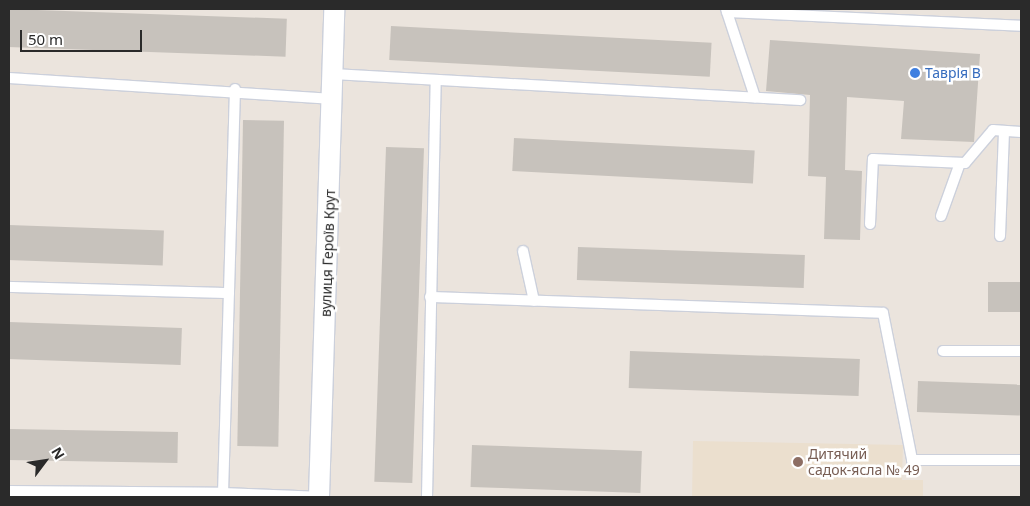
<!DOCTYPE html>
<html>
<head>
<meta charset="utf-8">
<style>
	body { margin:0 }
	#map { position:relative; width:1030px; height:506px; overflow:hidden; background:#ebe4dd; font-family:"Noto Sans",sans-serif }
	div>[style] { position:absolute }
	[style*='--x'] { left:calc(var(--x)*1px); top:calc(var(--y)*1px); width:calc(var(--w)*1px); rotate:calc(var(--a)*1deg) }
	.education>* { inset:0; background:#ebdfce }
	.building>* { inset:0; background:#c7c2bc; transform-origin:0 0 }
	.roads { filter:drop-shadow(1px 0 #ccd0db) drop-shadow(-1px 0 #ccd0db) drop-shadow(0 1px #ccd0db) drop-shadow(0 -1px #ccd0db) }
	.lane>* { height:10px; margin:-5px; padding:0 5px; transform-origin:5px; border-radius:5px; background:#fff }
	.street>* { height:20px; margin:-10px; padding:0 10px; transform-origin:10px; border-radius:10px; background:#fff }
	.dots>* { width:14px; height:14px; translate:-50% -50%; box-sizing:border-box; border:2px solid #fff; border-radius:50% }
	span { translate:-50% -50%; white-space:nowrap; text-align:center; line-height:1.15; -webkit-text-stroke:5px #fff; paint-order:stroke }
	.shop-label { font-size:14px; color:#366cbe }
	.left { translate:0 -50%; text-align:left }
	.street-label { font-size:14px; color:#2a2a2a }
	.education-label { font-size:14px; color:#785e54 }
	.frame { position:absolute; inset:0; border:10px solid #2a2a2a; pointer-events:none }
	.north { position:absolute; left:20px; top:436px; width:50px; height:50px; -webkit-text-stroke:4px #fff; paint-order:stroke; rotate:59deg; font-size:14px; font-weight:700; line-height:20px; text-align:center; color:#2a2a2a }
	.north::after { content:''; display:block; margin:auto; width:18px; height:22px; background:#2a2a2a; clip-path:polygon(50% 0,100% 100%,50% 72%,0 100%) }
	.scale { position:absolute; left:20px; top:30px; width:122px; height:22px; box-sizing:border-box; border:2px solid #2a2a2a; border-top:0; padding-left:6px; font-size:15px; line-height:18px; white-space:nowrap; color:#2a2a2a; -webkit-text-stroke:4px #fff; paint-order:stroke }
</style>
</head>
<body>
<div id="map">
	<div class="education">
		<i style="clip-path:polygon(693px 441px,903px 445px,902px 480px,923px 480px,923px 497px,692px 497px)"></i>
	</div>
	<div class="building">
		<i style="left:9px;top:9px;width:278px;height:38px;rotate:2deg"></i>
		<i style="left:391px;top:26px;width:321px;height:34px;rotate:3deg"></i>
		<i style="clip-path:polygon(770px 40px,980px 54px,974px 142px,901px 139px,904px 101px,847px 97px,845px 170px,862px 171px,860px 240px,824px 239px,826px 177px,808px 176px,810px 95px,766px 91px)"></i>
		<i style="left:243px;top:120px;width:41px;height:326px;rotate:1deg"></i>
		<i style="left:514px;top:138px;width:241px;height:33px;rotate:3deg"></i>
		<i style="left:386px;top:147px;width:38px;height:335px;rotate:2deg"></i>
		<i style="left:9px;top:225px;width:155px;height:35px;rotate:2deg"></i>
		<i style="left:578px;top:247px;width:227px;height:33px;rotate:2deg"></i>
		<i style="left:988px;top:282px;width:33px;height:30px"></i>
		<i style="left:9px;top:322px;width:173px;height:37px;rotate:2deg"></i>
		<i style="left:630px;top:351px;width:230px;height:37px;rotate:2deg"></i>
		<i style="left:918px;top:381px;width:103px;height:31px;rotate:2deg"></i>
		<i style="left:9px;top:429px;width:169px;height:31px;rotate:1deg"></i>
		<i style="left:472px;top:445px;width:170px;height:42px;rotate:2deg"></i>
	</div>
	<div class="roads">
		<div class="lane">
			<i style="--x:726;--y:9;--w:93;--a:71.8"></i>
			<i style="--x:727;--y:12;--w:294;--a:2.7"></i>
			<i style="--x:333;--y:74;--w:468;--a:3.2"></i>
			<i style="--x:9;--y:78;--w:325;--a:3.7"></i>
			<i style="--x:235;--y:89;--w:404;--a:91.7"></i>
			<i style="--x:223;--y:493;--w:100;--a:2.3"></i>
			<i style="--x:941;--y:216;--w:56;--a:-70.3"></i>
			<i style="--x:870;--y:224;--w:65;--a:-87.4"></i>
			<i style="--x:873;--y:159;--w:92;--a:2.5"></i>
			<i style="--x:965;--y:163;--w:43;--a:-49.7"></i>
			<i style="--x:993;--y:130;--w:28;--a:4"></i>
			<i style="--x:1000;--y:236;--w:105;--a:-87.8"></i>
			<i style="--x:523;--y:251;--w:51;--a:77.6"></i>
			<i style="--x:9;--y:287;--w:220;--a:1.6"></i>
			<i style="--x:430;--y:297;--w:453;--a:2"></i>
			<i style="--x:883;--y:313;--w:150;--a:78.8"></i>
			<i style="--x:912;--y:460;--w:109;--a:0"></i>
			<i style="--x:943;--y:351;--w:78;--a:0"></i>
			<i style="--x:9;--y:491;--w:214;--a:0.5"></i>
			<i style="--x:427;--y:497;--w:417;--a:-88.8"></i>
		</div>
		<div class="street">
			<i style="--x:319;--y:497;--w:488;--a:-88.2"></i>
		</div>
	</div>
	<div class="dots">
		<i style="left:915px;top:73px;background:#3f7fe0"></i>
		<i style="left:798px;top:462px;background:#8d6e63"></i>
	</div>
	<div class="shop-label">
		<span class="left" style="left:925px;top:73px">Таврія В</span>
	</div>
	<div class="street-label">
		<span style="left:328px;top:253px;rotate:-88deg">вулиця Героїв Крут</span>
	</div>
	<div class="education-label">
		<span class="left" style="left:808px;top:462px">Дитячий<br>садок-ясла № 49</span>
	</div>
	<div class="frame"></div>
	<div class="north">N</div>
	<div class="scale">50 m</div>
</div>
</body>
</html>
